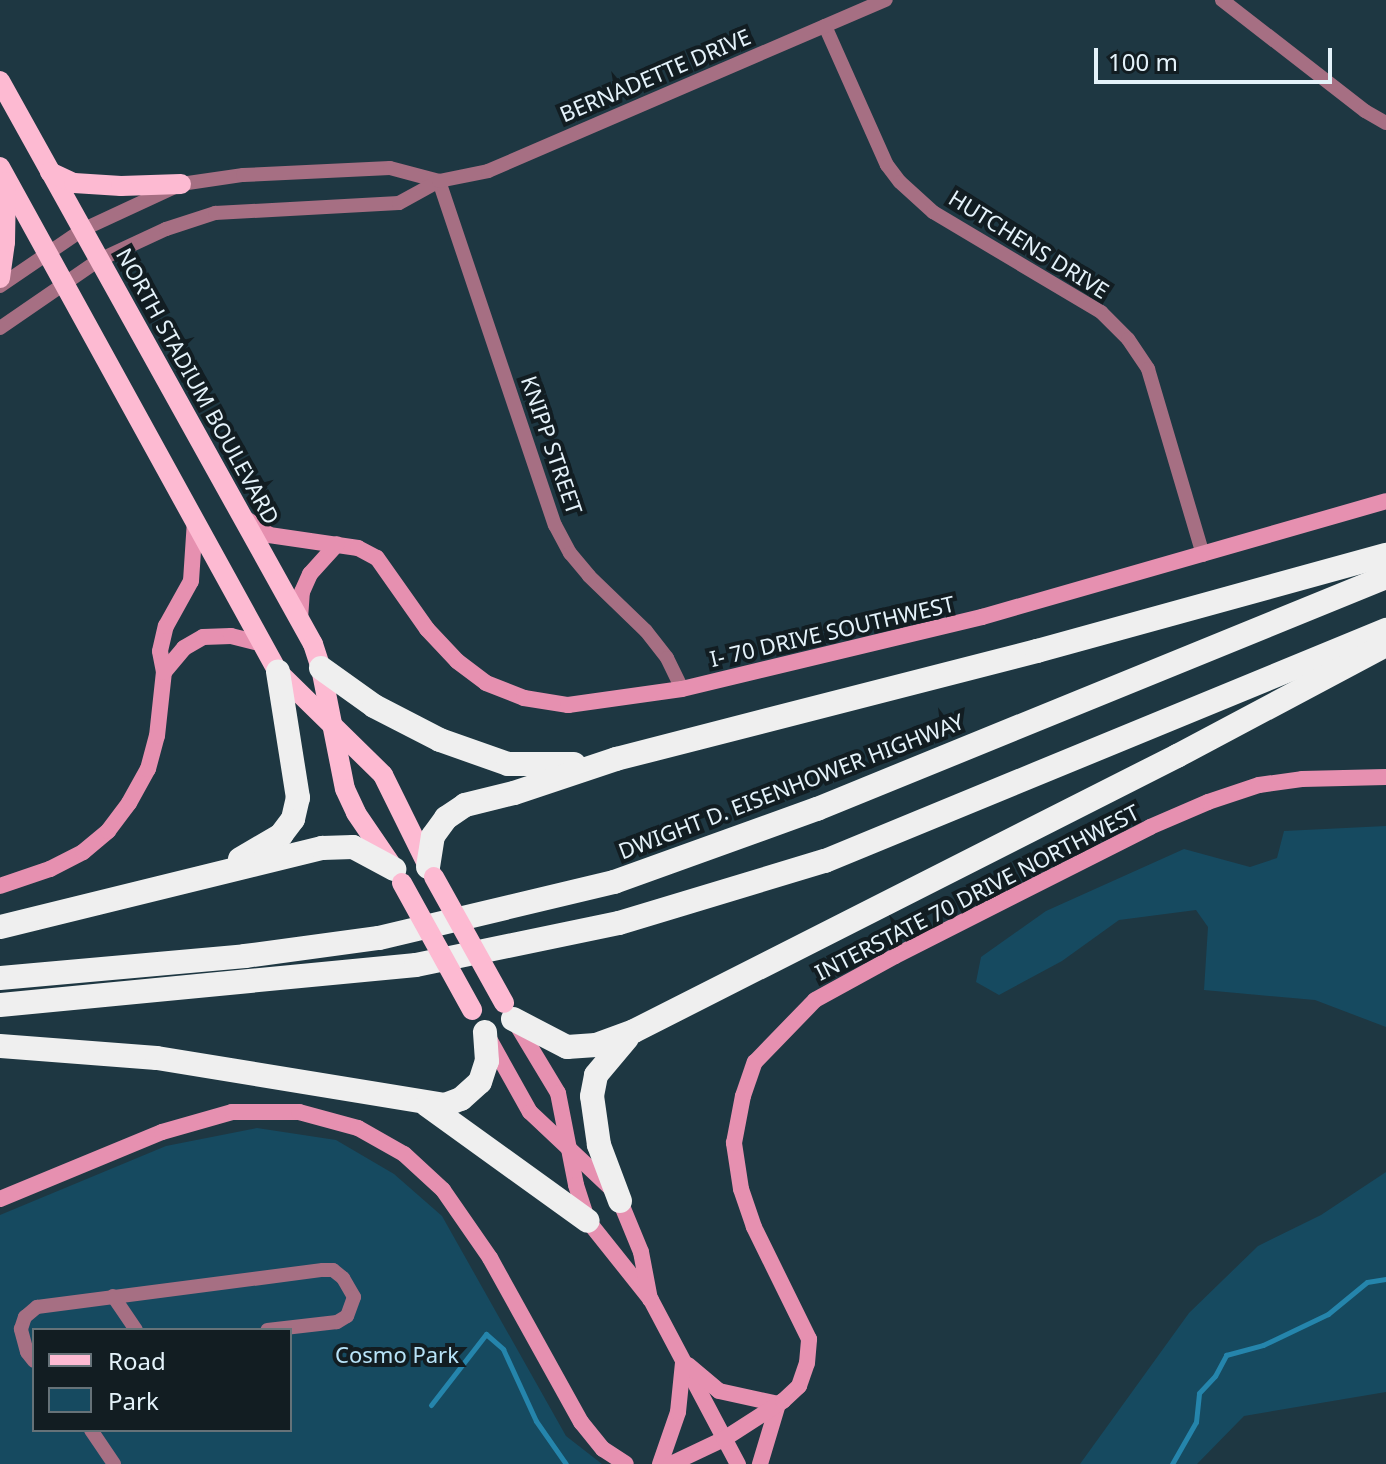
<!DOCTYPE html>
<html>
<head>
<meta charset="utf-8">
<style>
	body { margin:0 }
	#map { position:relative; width:1386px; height:1464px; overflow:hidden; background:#1e3742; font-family:"Noto Sans",sans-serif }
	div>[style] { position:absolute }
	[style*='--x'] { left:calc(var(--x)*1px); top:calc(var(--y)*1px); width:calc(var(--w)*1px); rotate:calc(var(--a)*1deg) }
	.green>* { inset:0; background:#164a60 }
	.stream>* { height:5px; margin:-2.5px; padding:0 2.5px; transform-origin:2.5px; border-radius:2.5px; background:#2585ac }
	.street>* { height:14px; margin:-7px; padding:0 7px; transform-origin:7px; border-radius:7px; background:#a66f83 }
	.secondary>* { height:16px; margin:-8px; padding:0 8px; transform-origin:8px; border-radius:8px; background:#e690b0 }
	.primary>* { height:20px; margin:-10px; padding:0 10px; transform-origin:10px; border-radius:10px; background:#fdbad2 }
	.highway>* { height:24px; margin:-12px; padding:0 12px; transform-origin:12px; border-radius:12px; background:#efefef }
	.primary-bridge>* { height:20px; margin:-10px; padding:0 10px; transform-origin:10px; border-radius:10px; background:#fdbad2 }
	span { translate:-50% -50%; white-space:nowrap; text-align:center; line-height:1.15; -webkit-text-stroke:8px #121d22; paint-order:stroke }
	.street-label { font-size:22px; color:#e4f2fa }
	.park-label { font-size:22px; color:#b8e3f8 }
	.legend { position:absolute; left:32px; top:1328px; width:260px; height:104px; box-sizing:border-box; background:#121d22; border:2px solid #667278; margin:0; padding:10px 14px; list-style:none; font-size:24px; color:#e4f2fa }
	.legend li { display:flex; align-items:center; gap:16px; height:40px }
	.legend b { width:40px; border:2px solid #667278 }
	.scale { position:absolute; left:1094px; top:48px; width:238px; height:36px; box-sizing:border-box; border:4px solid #e4f2fa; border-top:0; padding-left:10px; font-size:24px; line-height:28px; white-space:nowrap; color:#e4f2fa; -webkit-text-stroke:6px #121d22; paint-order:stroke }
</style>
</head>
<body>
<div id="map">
	<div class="green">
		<i style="clip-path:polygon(1386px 826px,1386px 1027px,1315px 1000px,1204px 990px,1208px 927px,1196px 910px,1119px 920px,1062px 961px,999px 995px,976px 982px,981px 957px,1046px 911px,1184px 849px,1250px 867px,1277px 858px,1284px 831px)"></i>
		<i style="clip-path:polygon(evenodd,257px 1128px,336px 1140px,394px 1174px,442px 1216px,566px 1436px,602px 1464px,0 1464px,0 1215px,166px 1146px,257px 1128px,34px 1330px,290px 1330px,290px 1430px,34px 1430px,34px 1330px)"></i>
		<i style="clip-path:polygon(1386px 1172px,1386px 1392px,1244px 1416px,1197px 1464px,1080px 1464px,1189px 1313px,1258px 1246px,1321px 1215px)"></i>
	</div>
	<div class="stream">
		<i style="--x:431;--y:1405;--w:90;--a:-52.2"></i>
		<i style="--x:486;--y:1334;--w:23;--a:41"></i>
		<i style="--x:503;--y:1349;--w:79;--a:65.4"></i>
		<i style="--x:536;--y:1421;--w:52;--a:55.1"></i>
		<i style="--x:1172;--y:1464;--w:48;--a:-60.3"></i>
		<i style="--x:1196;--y:1422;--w:29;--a:-84"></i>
		<i style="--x:1199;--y:1393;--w:23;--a:-47"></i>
		<i style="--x:1215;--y:1376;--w:24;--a:-62"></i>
		<i style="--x:1226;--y:1355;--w:38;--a:-15"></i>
		<i style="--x:1263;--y:1345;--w:72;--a:-25.5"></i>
		<i style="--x:1328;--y:1314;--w:50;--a:-39.4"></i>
		<i style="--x:1367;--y:1282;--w:19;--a:-9"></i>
	</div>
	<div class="street">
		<i style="--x:1222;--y:0;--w:181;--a:37.8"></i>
		<i style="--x:1365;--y:111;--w:24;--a:30"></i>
		<i style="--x:825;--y:26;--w:152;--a:66"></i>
		<i style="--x:887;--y:165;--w:21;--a:53"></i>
		<i style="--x:900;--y:182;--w:45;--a:42.3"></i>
		<i style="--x:933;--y:212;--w:196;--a:30.8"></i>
		<i style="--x:1101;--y:312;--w:38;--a:45"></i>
		<i style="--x:1128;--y:339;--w:36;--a:56"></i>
		<i style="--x:1148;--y:369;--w:194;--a:73.5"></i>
		<i style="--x:439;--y:181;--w:363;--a:71.4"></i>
		<i style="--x:555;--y:525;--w:32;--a:62"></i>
		<i style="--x:570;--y:553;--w:30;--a:50"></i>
		<i style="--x:589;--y:576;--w:79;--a:44"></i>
		<i style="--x:646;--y:631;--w:34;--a:52"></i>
		<i style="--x:667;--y:658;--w:34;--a:64"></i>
		<i style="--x:0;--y:286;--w:99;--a:-34.3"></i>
		<i style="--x:82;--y:230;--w:109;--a:-24.9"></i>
		<i style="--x:181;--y:184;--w:63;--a:-8.3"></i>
		<i style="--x:243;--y:175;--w:147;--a:-2.7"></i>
		<i style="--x:390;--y:168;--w:51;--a:14.9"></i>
		<i style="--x:0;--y:328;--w:120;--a:-34.5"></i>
		<i style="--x:99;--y:260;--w:74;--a:-24.8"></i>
		<i style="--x:166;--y:229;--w:52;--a:-18.1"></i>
		<i style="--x:215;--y:213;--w:184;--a:-3.1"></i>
		<i style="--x:399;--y:203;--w:46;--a:-28.8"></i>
		<i style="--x:439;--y:181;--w:50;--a:-11.5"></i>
		<i style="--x:488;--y:171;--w:433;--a:-23.3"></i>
		<i style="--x:113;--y:1296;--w:41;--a:55.9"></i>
		<i style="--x:34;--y:1361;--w:11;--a:-128"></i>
		<i style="--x:27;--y:1352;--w:24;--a:-105"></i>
		<i style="--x:21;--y:1329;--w:13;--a:-72"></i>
		<i style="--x:25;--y:1317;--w:16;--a:-40"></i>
		<i style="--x:37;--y:1307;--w:288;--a:-7.4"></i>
		<i style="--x:323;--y:1270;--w:10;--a:0"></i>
		<i style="--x:333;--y:1270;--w:13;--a:39"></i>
		<i style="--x:343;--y:1278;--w:22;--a:60"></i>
		<i style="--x:354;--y:1297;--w:20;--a:110"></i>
		<i style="--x:347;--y:1316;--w:12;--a:149"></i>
		<i style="--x:337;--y:1322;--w:70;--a:173.5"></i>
		<i style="--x:91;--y:1430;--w:41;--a:55.9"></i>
	</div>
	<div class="secondary">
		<i style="--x:245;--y:518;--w:29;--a:35"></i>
		<i style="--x:269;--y:535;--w:90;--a:8.3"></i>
		<i style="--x:358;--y:548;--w:21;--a:28"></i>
		<i style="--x:377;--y:558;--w:87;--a:54.8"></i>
		<i style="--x:427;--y:629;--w:44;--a:46.8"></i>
		<i style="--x:457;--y:661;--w:36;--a:37"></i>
		<i style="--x:486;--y:683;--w:41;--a:21.5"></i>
		<i style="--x:524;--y:698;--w:45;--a:9"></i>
		<i style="--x:568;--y:705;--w:115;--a:-8"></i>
		<i style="--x:682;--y:689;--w:309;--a:-13.5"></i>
		<i style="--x:982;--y:617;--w:420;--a:-16"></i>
		<i style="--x:300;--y:619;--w:27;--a:-86"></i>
		<i style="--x:302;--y:592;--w:20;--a:-66"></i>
		<i style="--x:310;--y:574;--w:40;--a:-48"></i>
		<i style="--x:164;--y:672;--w:31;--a:-50"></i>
		<i style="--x:184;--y:648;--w:22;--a:-30"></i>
		<i style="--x:203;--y:637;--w:28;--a:-2"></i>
		<i style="--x:231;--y:636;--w:32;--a:14"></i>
		<i style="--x:0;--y:886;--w:53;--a:-18.8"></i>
		<i style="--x:50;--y:869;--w:37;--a:-27"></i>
		<i style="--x:83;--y:852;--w:33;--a:-40"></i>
		<i style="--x:108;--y:831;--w:35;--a:-53"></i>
		<i style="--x:129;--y:803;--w:39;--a:-61"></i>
		<i style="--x:148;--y:769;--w:34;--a:-75"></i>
		<i style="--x:157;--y:736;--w:64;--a:-83.8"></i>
		<i style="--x:164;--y:672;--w:21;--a:-101"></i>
		<i style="--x:160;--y:651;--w:26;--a:-77"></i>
		<i style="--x:166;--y:626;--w:51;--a:-60.9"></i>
		<i style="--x:191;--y:581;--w:61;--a:-86.2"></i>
		<i style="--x:514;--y:1020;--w:85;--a:58.9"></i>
		<i style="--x:558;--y:1093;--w:94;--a:78.9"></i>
		<i style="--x:576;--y:1185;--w:38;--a:72"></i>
		<i style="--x:588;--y:1221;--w:101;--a:51.4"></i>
		<i style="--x:651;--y:1300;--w:186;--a:62.1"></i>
		<i style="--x:488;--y:1037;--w:86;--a:60.8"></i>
		<i style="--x:530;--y:1112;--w:110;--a:43.2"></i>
		<i style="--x:610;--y:1187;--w:17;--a:54"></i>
		<i style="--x:620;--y:1201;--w:55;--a:67.6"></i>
		<i style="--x:641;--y:1252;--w:48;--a:79.2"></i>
		<i style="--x:0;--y:1199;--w:175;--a:-22.5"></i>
		<i style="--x:162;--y:1132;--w:73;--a:-15.9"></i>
		<i style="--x:232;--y:1112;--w:67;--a:0"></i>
		<i style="--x:299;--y:1112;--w:61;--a:15.2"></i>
		<i style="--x:358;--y:1128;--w:53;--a:29.5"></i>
		<i style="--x:404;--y:1154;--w:53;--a:42.7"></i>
		<i style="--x:443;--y:1190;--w:83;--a:55.3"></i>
		<i style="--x:490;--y:1258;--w:188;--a:61"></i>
		<i style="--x:581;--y:1422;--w:35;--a:51"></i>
		<i style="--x:603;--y:1449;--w:27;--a:33"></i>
		<i style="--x:688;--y:1365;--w:40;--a:40"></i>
		<i style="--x:719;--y:1391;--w:60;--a:12.4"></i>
		<i style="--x:778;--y:1404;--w:63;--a:106.7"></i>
		<i style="--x:660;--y:1464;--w:55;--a:-70.9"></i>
		<i style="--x:678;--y:1412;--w:49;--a:-84.2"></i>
		<i style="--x:671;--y:1464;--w:59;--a:-25.3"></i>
		<i style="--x:724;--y:1439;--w:70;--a:-32.8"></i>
		<i style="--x:783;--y:1401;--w:22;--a:-43"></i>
		<i style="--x:799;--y:1386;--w:24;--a:-71"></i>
		<i style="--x:807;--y:1363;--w:24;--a:-85"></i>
		<i style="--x:809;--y:1339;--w:125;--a:-116.2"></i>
		<i style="--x:754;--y:1227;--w:40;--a:-108.9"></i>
		<i style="--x:741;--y:1189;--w:47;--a:-98.7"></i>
		<i style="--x:734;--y:1143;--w:48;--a:-79.2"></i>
		<i style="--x:743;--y:1096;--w:36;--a:-71"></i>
		<i style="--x:755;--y:1062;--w:86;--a:-45.9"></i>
		<i style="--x:815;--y:1000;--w:91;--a:-28.8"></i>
		<i style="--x:895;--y:956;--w:286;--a:-26.8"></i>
		<i style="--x:1150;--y:827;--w:63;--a:-23.3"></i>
		<i style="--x:1208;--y:802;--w:54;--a:-18.4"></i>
		<i style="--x:1259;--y:785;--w:43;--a:-7.9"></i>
		<i style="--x:1302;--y:779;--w:84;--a:-1.4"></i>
	</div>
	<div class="primary">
		<i style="--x:0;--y:81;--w:644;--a:60.93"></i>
		<i style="--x:313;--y:644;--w:25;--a:72"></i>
		<i style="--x:321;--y:668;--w:123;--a:78.8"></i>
		<i style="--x:345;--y:789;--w:26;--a:65"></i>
		<i style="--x:356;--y:813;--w:68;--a:55.8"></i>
		<i style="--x:0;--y:167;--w:576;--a:61.17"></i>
		<i style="--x:278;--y:672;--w:147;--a:44.4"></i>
		<i style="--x:383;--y:775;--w:106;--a:63.7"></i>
		<i style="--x:50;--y:172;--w:26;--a:25"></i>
		<i style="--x:74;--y:183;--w:47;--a:3.7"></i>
		<i style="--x:121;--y:186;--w:60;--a:-1.9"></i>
		<i style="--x:0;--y:278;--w:36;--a:-82"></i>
		<i style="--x:5;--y:242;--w:60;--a:-89"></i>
	</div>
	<div class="highway">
		<i style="--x:321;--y:668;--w:65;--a:35.6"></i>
		<i style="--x:374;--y:706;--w:74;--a:27.3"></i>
		<i style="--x:440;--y:740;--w:72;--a:19.4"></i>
		<i style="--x:508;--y:764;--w:66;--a:0"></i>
		<i style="--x:240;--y:859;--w:48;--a:-30.3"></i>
		<i style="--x:281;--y:835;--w:20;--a:-53"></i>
		<i style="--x:293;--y:819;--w:22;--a:-77"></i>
		<i style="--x:298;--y:798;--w:128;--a:-99"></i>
		<i style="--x:428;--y:867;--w:31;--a:-81"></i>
		<i style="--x:433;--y:836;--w:22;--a:-54"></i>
		<i style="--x:446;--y:818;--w:23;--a:-34"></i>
		<i style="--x:465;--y:805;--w:50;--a:-13.8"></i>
		<i style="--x:514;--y:793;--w:108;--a:-18.4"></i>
		<i style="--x:616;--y:759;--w:435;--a:-14.4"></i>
		<i style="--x:1037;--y:651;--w:362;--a:-15.4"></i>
		<i style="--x:0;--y:927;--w:332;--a:-13.8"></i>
		<i style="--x:322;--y:848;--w:31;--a:-2"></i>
		<i style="--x:353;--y:847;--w:47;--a:28.2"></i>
		<i style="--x:0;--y:978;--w:246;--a:-5.1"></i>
		<i style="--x:245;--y:956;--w:135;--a:-7.7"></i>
		<i style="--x:379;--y:938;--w:242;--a:-13.4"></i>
		<i style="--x:614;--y:882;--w:216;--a:-19.8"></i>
		<i style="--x:817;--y:809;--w:614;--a:-22.18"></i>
		<i style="--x:0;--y:1005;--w:418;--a:-5.5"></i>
		<i style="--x:416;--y:965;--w:207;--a:-11.7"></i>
		<i style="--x:619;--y:923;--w:215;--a:-16.8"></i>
		<i style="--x:825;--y:861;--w:607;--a:-22.38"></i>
		<i style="--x:513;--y:1019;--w:61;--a:27.4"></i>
		<i style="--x:567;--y:1047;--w:29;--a:-4"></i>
		<i style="--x:596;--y:1045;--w:40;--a:-20.2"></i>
		<i style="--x:634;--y:1031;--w:609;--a:-26.86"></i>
		<i style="--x:1177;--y:756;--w:237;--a:-28"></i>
		<i style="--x:0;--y:1046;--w:157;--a:4.4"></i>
		<i style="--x:157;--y:1058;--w:292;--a:9.3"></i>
		<i style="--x:445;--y:1105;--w:17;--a:-21"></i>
		<i style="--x:461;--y:1099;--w:25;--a:-42"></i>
		<i style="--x:480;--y:1082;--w:22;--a:-72"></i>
		<i style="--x:487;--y:1061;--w:29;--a:-94"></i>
		<i style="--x:427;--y:1105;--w:198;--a:35.8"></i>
		<i style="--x:620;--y:1201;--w:60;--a:-110.6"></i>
		<i style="--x:599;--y:1145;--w:49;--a:-98.1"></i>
		<i style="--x:592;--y:1096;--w:21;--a:-79"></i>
		<i style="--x:596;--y:1075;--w:48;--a:-50"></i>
	</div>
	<div class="primary-bridge">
		<i style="--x:434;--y:877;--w:144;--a:60.9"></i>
		<i style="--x:402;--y:883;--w:145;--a:61.1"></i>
	</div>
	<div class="street-label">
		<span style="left:655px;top:75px;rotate:-23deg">BERNADETTE DRIVE</span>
		<span style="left:1029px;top:244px;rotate:32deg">HUTCHENS DRIVE</span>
		<span style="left:198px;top:386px;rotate:61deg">NORTH STADIUM BOULEVARD</span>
		<span style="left:552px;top:445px;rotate:71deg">KNIPP STREET</span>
		<span style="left:832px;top:631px;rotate:-13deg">I- 70 DRIVE SOUTHWEST</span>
		<span style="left:791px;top:786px;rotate:-21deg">DWIGHT D. EISENHOWER HIGHWAY</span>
		<span style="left:977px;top:892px;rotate:-27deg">INTERSTATE 70 DRIVE NORTHWEST</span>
	</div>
	<div class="park-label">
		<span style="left:397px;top:1355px">Cosmo Park</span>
	</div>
	<ul class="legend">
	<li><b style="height:10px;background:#fdbad2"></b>Road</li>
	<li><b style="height:22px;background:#164a60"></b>Park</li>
	</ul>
	<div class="scale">100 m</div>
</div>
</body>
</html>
